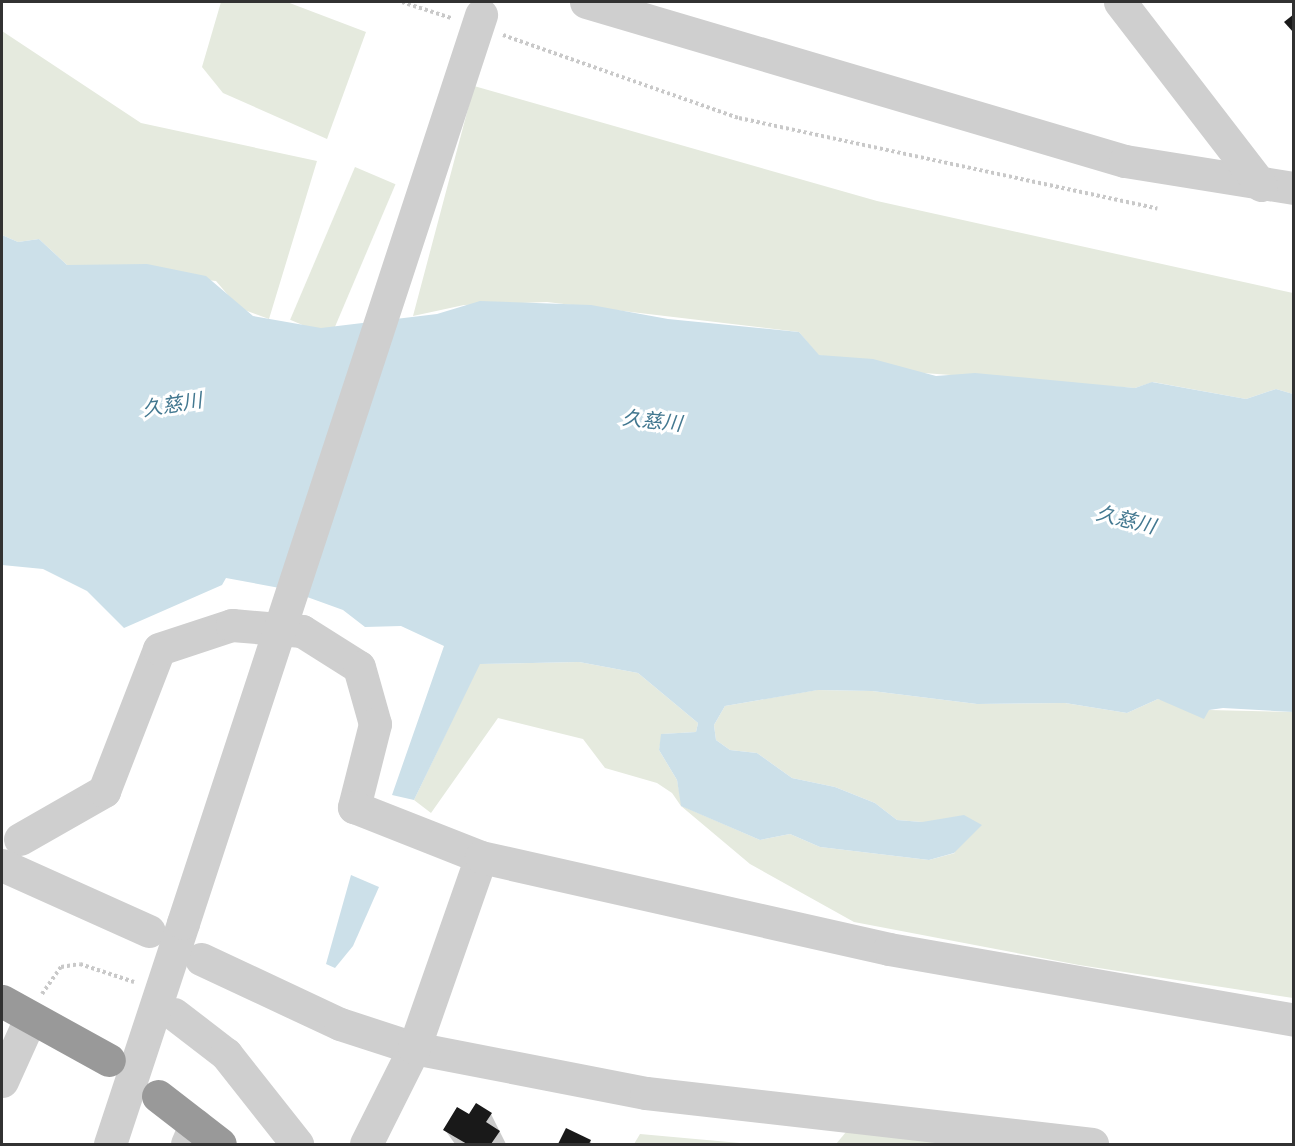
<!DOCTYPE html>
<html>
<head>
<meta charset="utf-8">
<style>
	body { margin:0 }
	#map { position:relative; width:1295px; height:1146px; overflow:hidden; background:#fff; font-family:"Exo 2","Noto Sans JP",sans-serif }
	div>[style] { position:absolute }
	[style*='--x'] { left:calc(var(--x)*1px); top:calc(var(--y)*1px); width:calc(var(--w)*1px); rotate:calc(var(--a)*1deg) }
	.green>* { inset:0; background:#e5eade; transform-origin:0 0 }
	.water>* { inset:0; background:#cce0e9 }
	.shadow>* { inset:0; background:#0003 }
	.building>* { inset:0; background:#191919 }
	.path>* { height:4px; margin-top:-2px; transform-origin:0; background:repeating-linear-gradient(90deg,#c9c9c9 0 3px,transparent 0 6px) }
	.minor>* { height:33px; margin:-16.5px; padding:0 16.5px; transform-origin:16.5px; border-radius:16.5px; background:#cfcfcf }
	.highway>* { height:33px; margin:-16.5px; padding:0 16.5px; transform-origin:16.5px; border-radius:16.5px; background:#999 }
	.minor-bridge>* { height:33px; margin:-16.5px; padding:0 16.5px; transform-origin:16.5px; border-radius:16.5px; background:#cfcfcf }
	span { translate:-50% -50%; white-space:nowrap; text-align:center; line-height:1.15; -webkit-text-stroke:6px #fff; paint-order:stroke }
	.water-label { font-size:20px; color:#437890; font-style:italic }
	.frame { position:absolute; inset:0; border:3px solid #323232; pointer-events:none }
</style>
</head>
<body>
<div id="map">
	<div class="green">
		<i style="clip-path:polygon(221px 2px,287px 2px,366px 32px,327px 139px,223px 93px,202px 67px)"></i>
		<i style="clip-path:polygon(2px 31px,141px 123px,317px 161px,269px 319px,239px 308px,216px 281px,67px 265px,39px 239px,18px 242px,2px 235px)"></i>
		<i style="clip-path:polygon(474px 86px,877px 201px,1293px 293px,1293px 394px,1276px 389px,1246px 399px,1153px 382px,1135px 388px,909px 372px,818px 355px,799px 332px,547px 302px,464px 305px,413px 316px)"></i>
		<i style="left:355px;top:167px;width:44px;height:166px;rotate:23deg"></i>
		<i style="clip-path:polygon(579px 662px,638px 673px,698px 723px,696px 732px,662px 734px,659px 750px,677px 780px,682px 806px,760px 840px,790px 834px,820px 847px,929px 860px,955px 853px,922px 822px,897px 820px,875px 803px,835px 787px,792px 778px,757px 753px,730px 750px,716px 740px,714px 725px,725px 706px,817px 690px,872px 691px,977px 704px,1065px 703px,1127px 713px,1158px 699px,1209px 710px,1294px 712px,1293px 998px,1079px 965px,854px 922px,750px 864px,681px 806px,672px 793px,657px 783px,605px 768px,583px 739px,498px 718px,431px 813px,414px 800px,479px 664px)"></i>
		<i style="clip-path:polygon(846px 1132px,957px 1144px,836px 1144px)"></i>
		<i style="clip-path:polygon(640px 1134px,751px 1144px,634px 1144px)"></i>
	</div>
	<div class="water">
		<i style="clip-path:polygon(2px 235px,18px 242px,39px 239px,67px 265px,147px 264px,206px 276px,253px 316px,321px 328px,437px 314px,480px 301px,591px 305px,668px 319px,799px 332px,819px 355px,873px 359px,936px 376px,975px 373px,1135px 388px,1152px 382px,1246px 399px,1276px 389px,1293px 394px,1293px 712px,1223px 708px,1209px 710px,1204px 719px,1158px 699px,1127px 713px,1065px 703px,977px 704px,872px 691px,818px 690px,725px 706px,714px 725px,716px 740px,730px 750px,757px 753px,792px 778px,835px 787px,875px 803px,897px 820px,922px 822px,964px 815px,982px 825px,954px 853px,929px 860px,820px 847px,790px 834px,760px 840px,681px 806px,677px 780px,659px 750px,661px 734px,696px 732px,698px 723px,638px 673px,579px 662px,480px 664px,414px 800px,392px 795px,444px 646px,401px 626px,365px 627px,343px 610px,285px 589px,226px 578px,222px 585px,124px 628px,87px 591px,43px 569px,2px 565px)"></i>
		<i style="clip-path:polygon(351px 875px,379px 887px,353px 946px,335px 968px,326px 964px)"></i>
	</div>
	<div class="shadow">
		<i style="clip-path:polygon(491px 1114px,506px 1144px,455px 1144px,445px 1130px)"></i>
		<i style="clip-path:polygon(567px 1130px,590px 1141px,592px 1144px,560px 1144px)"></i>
	</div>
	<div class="building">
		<i style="clip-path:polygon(1294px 14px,1294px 33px,1284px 22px)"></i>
		<i style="clip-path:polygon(476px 1103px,492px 1113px,486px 1122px,500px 1131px,491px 1144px,467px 1144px,443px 1130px,457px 1107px,469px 1114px)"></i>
		<i style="clip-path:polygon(566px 1128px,591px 1140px,589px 1144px,558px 1144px)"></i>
	</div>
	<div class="path">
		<i style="--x:402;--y:2;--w:52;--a:18.1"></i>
		<i style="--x:503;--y:35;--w:250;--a:19.4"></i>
		<i style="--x:739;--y:118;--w:428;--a:12.2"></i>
		<i style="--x:42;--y:994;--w:33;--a:-55"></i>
		<i style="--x:61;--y:967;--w:19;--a:-9"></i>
		<i style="--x:80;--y:964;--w:57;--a:18.4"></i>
	</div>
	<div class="minor">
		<i style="--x:586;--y:2;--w:562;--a:16.44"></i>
		<i style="--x:1125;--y:161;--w:171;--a:9.1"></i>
		<i style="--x:1120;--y:2;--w:231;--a:52.4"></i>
		<i style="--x:20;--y:839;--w:97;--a:-29.7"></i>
		<i style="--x:104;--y:791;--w:152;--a:-68.8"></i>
		<i style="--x:159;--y:649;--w:77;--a:-18.2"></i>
		<i style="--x:232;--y:625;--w:70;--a:4.9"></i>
		<i style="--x:302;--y:631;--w:67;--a:32.3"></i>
		<i style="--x:359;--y:667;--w:59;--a:74.3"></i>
		<i style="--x:375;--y:724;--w:86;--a:104.2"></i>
		<i style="--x:354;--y:807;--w:136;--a:21.5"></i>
		<i style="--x:2;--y:865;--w:161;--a:24.2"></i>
		<i style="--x:201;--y:959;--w:153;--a:25.1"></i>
		<i style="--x:340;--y:1024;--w:78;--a:18"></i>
		<i style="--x:414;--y:1048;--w:236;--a:11"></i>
		<i style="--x:646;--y:1093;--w:449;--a:6.5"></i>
		<i style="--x:174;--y:1014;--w:66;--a:37.6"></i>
		<i style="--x:226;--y:1054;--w:115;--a:51.7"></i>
		<i style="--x:2;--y:1081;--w:68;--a:-65.7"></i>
		<i style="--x:110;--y:1144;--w:233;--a:-71.7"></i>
		<i style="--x:187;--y:1144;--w:21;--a:-67"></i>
		<i style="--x:366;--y:1144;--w:107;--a:-63.4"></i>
		<i style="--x:414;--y:1048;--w:202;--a:-70.7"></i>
		<i style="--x:481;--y:857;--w:418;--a:12.7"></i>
		<i style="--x:889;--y:949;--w:411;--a:9.9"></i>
	</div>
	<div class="highway">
		<i style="--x:2;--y:1001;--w:122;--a:28.9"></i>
		<i style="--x:158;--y:1096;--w:78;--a:37.7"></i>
	</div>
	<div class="minor-bridge">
		<i style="--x:183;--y:923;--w:956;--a:-71.83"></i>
	</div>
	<div class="water-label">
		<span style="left:172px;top:404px;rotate:-9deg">久慈川</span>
		<span style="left:652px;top:420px;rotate:6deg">久慈川</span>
		<span style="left:1126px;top:519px;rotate:14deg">久慈川</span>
	</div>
	<div class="frame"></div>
</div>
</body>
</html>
